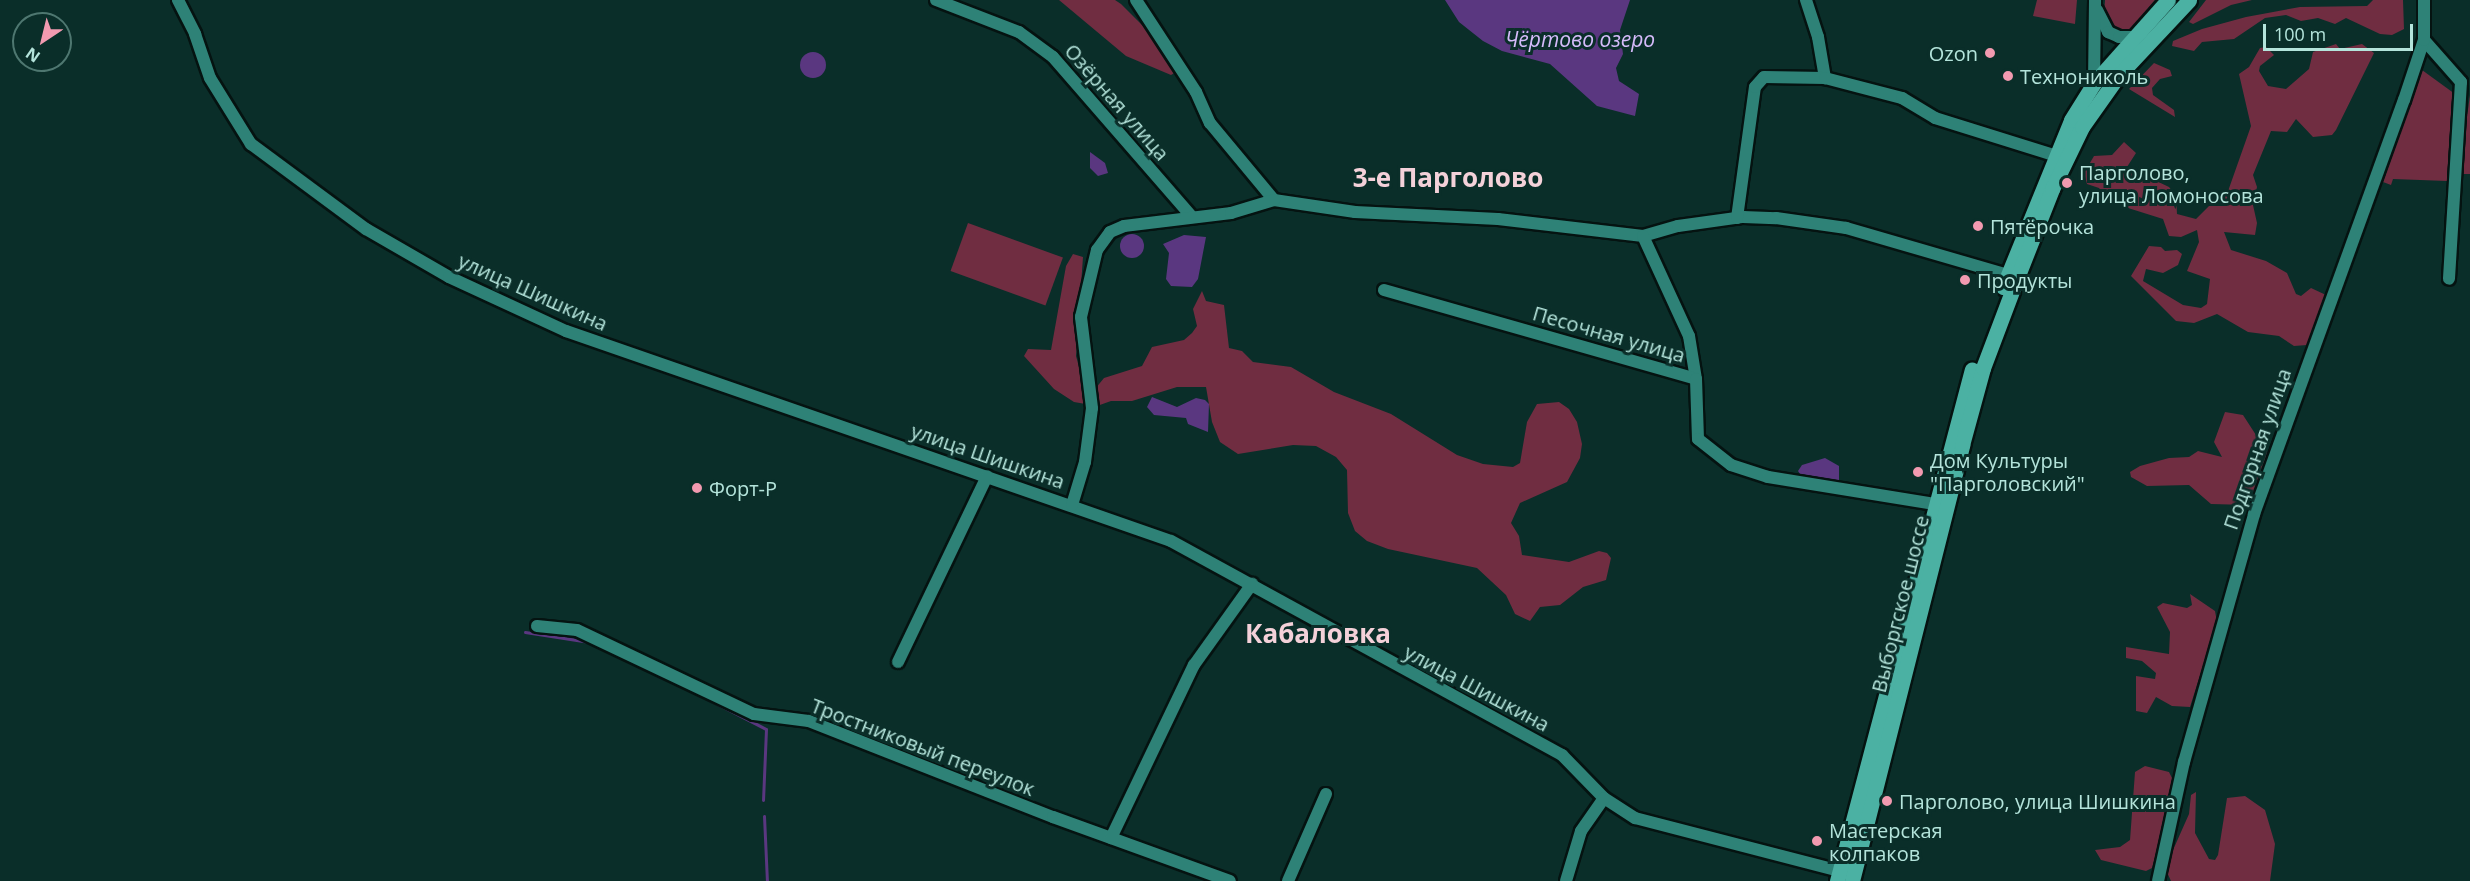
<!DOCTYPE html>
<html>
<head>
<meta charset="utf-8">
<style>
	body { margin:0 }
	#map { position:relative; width:2470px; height:881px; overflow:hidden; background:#0a2e29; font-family:"Open Sans",sans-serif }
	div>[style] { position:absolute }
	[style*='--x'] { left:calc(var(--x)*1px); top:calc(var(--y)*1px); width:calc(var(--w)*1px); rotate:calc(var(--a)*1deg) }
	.green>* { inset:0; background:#702d41; transform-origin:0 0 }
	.water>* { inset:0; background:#5a3780 }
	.round { border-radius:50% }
	.stream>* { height:3px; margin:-1.5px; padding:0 1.5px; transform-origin:1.5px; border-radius:1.5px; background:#5a3780 }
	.roads { filter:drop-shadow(2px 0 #051311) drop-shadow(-2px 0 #051311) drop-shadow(0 2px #051311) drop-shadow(0 -2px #051311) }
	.minor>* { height:12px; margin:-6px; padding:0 6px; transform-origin:6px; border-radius:6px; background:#2e8277 }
	.major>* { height:15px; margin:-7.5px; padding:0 7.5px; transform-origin:7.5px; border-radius:7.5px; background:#4bb1a3 }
	.dots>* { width:16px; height:16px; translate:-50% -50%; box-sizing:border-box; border:3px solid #0a2e29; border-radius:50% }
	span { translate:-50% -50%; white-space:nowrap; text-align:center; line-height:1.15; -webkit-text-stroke:6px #0a2e29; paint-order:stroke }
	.poi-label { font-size:20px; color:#b4e4db }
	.right { translate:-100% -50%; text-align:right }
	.left { translate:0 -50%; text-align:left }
	.street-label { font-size:20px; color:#b4e4db }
	.water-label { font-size:21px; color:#d5bbfa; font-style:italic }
	.district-label { font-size:26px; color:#f4d1d9; font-weight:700 }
	.north { position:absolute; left:12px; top:12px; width:60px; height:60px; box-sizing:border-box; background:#0a2e29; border:2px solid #4e7770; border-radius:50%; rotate:215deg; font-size:16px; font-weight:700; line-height:24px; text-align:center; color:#b4e4db }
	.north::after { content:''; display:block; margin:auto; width:21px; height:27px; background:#f29ab0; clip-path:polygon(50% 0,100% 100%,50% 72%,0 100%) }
	.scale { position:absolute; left:2263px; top:24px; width:150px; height:27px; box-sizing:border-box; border:3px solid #b4e4db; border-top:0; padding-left:8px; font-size:18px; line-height:21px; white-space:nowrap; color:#b4e4db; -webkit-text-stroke:4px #0a2e29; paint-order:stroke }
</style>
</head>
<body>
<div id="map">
	<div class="green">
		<i style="clip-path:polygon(1059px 0,1115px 0,1121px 4px,1149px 32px,1176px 72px,1171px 75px,1126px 56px)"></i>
		<i style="clip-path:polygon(2037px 0,2077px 0,2075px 24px,2033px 16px)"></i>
		<i style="clip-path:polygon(2105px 0,2155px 0,2131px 29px,2122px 33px,2114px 31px,2104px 14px)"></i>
		<i style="clip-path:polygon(2206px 0,2252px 0,2231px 5px,2193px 24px,2189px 22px)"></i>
		<i style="clip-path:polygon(2373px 0,2403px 0,2404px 29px,2392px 35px,2380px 34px,2346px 18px,2335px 24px,2318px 18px,2301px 21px,2286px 15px,2265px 18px,2234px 39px,2202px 42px,2194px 51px,2172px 46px,2173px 41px,2202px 29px,2246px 17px,2300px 7px,2367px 6px)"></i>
		<i style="clip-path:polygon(2336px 44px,2340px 49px,2362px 44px,2374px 53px,2336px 130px,2332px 135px,2313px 137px,2296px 119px,2287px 132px,2271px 131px,2253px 175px,2257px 187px,2253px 205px,2257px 223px,2255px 235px,2224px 232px,2231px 250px,2266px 261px,2287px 273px,2296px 294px,2301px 296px,2311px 288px,2326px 295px,2307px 345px,2294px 346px,2279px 336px,2248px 332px,2217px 314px,2194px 323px,2176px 321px,2131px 276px,2149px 246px,2161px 247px,2165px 251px,2177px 250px,2182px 254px,2178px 265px,2163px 273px,2146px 269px,2143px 281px,2183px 305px,2201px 308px,2207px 304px,2210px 279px,2187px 271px,2199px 242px,2197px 230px,2181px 237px,2169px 236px,2163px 219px,2109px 202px,2099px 188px,2087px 184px,2084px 173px,2094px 156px,2112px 155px,2124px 142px,2136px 153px,2127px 167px,2169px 187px,2176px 196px,2177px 214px,2196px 219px,2209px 206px,2225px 206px,2220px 196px,2227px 194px,2251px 126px,2239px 74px,2249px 67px,2260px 48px,2266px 47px,2274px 55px,2260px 66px,2259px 71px,2268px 86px,2286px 89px,2309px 69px,2313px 52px)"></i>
		<i style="clip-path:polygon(2154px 63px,2170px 70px,2172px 76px,2160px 79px,2152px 88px,2153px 95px,2174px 110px,2175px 117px,2129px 89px)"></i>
		<i style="clip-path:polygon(2422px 70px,2455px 94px,2447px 181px,2393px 179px,2391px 185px,2383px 182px)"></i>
		<i style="clip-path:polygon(2470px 95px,2470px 174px,2463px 174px,2466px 124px)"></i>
		<i style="left:968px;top:223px;width:101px;height:51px;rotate:20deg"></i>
		<i style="clip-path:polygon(1073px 254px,1083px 257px,1076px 356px,1082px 378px,1095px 389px,1104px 378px,1142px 366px,1152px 347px,1184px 340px,1192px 333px,1197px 326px,1193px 309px,1202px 291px,1206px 301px,1224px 305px,1229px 348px,1242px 351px,1253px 362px,1291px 367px,1334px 392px,1391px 414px,1457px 455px,1483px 464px,1513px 467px,1520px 463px,1527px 422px,1537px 404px,1559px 402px,1569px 409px,1577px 422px,1582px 444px,1580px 458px,1567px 482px,1520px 503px,1511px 523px,1519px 536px,1522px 555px,1569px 562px,1599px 551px,1607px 553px,1611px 558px,1606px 580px,1583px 587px,1560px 605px,1540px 607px,1530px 621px,1515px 614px,1506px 595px,1477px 568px,1388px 549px,1367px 541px,1355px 531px,1348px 513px,1347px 470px,1336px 457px,1316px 446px,1293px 445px,1238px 454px,1220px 442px,1212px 422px,1206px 387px,1177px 387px,1132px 401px,1111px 401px,1097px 406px,1074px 402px,1054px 389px,1024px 356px,1028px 349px,1051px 350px,1066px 266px)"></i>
		<i style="clip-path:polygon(2225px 412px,2243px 415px,2267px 452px,2258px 494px,2248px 505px,2211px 504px,2189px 485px,2147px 486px,2131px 477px,2130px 472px,2140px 466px,2169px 458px,2189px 457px,2198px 451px,2222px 457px,2214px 442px)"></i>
		<i style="clip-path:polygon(2190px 594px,2215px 611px,2217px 622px,2190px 707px,2172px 706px,2156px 697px,2147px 713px,2136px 711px,2136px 676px,2155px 679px,2156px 673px,2142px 661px,2126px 658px,2126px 647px,2169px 654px,2170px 632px,2157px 607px,2163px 603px,2187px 608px,2192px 605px)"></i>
		<i style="clip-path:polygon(2145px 766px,2169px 772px,2175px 784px,2152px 868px,2146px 871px,2101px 860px,2095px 850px,2120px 847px,2130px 840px,2135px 772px)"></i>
		<i style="clip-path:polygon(2196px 792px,2195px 833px,2209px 859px,2215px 860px,2218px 855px,2227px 798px,2245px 796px,2265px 810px,2275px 844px,2270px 881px,2171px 881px,2165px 868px,2189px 814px,2191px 795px)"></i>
	</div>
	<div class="water">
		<i style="clip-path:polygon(1445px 0,1630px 0,1620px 30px,1623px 54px,1616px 68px,1619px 81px,1639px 94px,1635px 116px,1597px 106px,1550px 64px,1502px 51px,1483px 41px,1459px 22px)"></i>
		<i class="round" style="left:800px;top:52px;width:26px;height:26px"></i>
		<i style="clip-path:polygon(1090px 152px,1105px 163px,1108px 173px,1098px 176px,1090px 168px)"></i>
		<i class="round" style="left:1120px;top:234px;width:24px;height:24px"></i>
		<i style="clip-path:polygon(1184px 235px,1206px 237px,1198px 279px,1192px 287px,1171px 286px,1166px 279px,1169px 253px,1163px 244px)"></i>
		<i style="clip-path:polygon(1152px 397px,1177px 407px,1196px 398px,1205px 400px,1209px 404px,1208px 432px,1188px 424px,1186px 418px,1154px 415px,1147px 407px)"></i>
		<i style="clip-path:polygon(1825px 458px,1839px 466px,1839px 482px,1802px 477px,1798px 471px,1802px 465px)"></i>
	</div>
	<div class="stream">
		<i style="--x:525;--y:632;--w:65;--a:8.9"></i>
		<i style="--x:690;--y:690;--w:85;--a:27.2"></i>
		<i style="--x:766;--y:729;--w:71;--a:92.4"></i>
		<i style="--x:764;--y:816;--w:65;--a:87.4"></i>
	</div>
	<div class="roads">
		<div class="minor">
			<i style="--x:178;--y:0;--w:38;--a:63"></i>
			<i style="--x:195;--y:34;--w:46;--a:71.2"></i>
			<i style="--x:210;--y:78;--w:78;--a:58.2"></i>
			<i style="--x:251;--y:144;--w:143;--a:36.5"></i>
			<i style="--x:366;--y:229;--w:96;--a:30"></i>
			<i style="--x:449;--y:277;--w:129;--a:24.8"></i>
			<i style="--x:566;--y:331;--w:640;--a:19.14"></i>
			<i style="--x:1171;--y:541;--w:446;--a:28.7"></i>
			<i style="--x:1562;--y:755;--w:60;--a:45.7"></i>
			<i style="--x:1604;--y:798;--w:37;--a:33"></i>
			<i style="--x:1635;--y:818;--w:220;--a:14.5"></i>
			<i style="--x:936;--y:0;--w:89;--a:21.1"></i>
			<i style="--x:1019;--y:32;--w:42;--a:36.3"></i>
			<i style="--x:1053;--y:57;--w:212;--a:49"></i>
			<i style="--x:1136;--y:0;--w:110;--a:56.9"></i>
			<i style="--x:1196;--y:92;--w:34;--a:66"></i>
			<i style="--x:1210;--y:123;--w:100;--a:50.3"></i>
			<i style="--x:1274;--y:200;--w:82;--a:8.4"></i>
			<i style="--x:1355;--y:212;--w:143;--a:2.8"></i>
			<i style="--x:1498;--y:219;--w:146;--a:6.7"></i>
			<i style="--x:1643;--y:236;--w:36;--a:-16"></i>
			<i style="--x:1678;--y:226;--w:66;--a:-7.9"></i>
			<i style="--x:1743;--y:217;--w:33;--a:2"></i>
			<i style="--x:1776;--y:218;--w:71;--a:8.1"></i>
			<i style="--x:1846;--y:228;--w:169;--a:16.2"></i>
			<i style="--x:1806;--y:0;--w:39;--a:72"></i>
			<i style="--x:1818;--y:37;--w:42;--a:80.3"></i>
			<i style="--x:2097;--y:10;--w:25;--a:63"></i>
			<i style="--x:2108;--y:32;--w:12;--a:24"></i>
			<i style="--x:2119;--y:37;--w:16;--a:0"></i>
			<i style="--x:2424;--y:40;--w:56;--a:48.6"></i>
			<i style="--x:2461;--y:82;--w:197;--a:93.5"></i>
			<i style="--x:2094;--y:83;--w:83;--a:-89.3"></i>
			<i style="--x:1737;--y:218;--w:132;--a:-82.2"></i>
			<i style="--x:1755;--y:87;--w:13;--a:-48"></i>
			<i style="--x:1764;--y:77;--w:61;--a:0.9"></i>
			<i style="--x:1825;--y:78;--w:80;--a:14.6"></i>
			<i style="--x:1902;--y:98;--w:39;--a:31"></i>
			<i style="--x:1935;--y:118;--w:125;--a:17.3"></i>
			<i style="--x:1643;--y:236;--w:110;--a:65.3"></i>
			<i style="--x:1689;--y:336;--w:44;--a:80.8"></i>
			<i style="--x:1384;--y:290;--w:324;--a:15.9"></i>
			<i style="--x:1696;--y:379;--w:60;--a:88.1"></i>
			<i style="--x:1698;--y:439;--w:42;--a:38.2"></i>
			<i style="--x:1731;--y:465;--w:39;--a:18"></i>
			<i style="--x:1768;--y:477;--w:169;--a:9.2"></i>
			<i style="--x:1072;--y:505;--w:45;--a:-73.2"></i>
			<i style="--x:1085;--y:462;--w:54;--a:-82.6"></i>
			<i style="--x:1092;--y:408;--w:92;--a:-96.9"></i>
			<i style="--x:1081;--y:317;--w:69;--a:-76.6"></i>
			<i style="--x:1097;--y:250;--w:22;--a:-54"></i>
			<i style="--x:1110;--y:232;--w:15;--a:-23"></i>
			<i style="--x:1124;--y:226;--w:108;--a:-6.9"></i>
			<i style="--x:1231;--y:213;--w:45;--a:-16.8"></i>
			<i style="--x:537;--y:626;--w:40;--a:5.7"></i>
			<i style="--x:577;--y:630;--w:196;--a:25.4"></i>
			<i style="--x:754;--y:714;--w:55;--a:7.3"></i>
			<i style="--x:809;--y:721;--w:262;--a:21.5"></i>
			<i style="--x:1053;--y:817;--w:188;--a:19.9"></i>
			<i style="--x:898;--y:662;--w:206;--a:-64.4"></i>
			<i style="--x:1111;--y:838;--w:192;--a:-64.4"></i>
			<i style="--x:1194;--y:665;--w:100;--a:-54.4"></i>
			<i style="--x:1288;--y:881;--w:95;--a:-66.4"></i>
			<i style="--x:1566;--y:881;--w:52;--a:-73.3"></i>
			<i style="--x:1581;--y:831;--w:40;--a:-55.1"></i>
			<i style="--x:2158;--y:881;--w:122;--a:-77.7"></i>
			<i style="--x:2184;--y:762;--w:258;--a:-74.2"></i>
			<i style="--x:2254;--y:514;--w:440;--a:-70.1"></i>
			<i style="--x:2404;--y:100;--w:63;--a:-71.6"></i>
			<i style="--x:2424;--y:40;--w:40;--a:-90"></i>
		</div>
		<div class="major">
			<i style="--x:2003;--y:287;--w:180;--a:-67.8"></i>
			<i style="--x:2071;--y:120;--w:44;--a:-58.1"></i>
			<i style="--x:2094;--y:83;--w:111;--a:-48.3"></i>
			<i style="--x:1837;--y:881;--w:529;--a:-75.23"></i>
			<i style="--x:1852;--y:881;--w:450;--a:-75.8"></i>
			<i style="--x:1962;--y:445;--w:80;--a:-74.7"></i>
			<i style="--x:1983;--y:368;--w:96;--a:-69.3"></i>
			<i style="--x:2017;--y:278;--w:96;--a:-68.5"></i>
			<i style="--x:2052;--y:189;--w:69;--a:-64.2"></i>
			<i style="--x:2082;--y:127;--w:62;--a:-54.8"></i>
			<i style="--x:2118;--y:76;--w:104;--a:-46.9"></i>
		</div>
	</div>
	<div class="dots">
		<i style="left:1990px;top:53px;background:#f29ab0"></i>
		<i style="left:2008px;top:76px;background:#f29ab0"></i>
		<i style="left:2067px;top:183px;background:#f29ab0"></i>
		<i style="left:1978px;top:226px;background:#f29ab0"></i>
		<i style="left:1965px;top:280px;background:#f29ab0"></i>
		<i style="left:1918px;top:472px;background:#f29ab0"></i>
		<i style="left:697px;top:488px;background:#f29ab0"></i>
		<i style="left:1887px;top:801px;background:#f29ab0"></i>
		<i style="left:1817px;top:841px;background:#f29ab0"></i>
	</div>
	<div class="poi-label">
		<span class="right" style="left:1978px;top:53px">Ozon</span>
		<span class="left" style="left:2020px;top:76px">Технониколь</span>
		<span class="left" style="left:2079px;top:184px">Парголово,<br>улица Ломоносова</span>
		<span class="left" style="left:1990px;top:226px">Пятёрочка</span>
		<span class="left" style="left:1977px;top:280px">Продукты</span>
		<span class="left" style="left:1930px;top:472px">Дом Культуры<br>"Парголовский"</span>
		<span class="left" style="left:709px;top:488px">Форт-Р</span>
		<span class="left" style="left:1899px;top:801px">Парголово, улица Шишкина</span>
		<span class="left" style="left:1829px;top:842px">Мастерская<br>колпаков</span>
	</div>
	<div class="street-label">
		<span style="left:1117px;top:102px;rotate:49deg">Озёрная улица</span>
		<span style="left:533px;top:292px;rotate:24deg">улица Шишкина</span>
		<span style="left:1609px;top:334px;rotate:16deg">Песочная улица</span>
		<span style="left:2257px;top:449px;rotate:-71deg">Подгорная улица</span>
		<span style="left:988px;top:456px;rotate:19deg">улица Шишкина</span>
		<span style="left:1900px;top:604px;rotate:-76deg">Выборгское шоссе</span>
		<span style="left:1477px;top:688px;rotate:28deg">улица Шишкина</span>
		<span style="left:923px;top:747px;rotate:21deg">Тростниковый переулок</span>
	</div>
	<div class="water-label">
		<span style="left:1580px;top:39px">Чёртово озеро</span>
	</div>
	<div class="district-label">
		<span style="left:1448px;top:178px">3-е Парголово</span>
		<span style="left:1318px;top:634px">Кабаловка</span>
	</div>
	<div class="north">N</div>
	<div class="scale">100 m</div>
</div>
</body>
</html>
